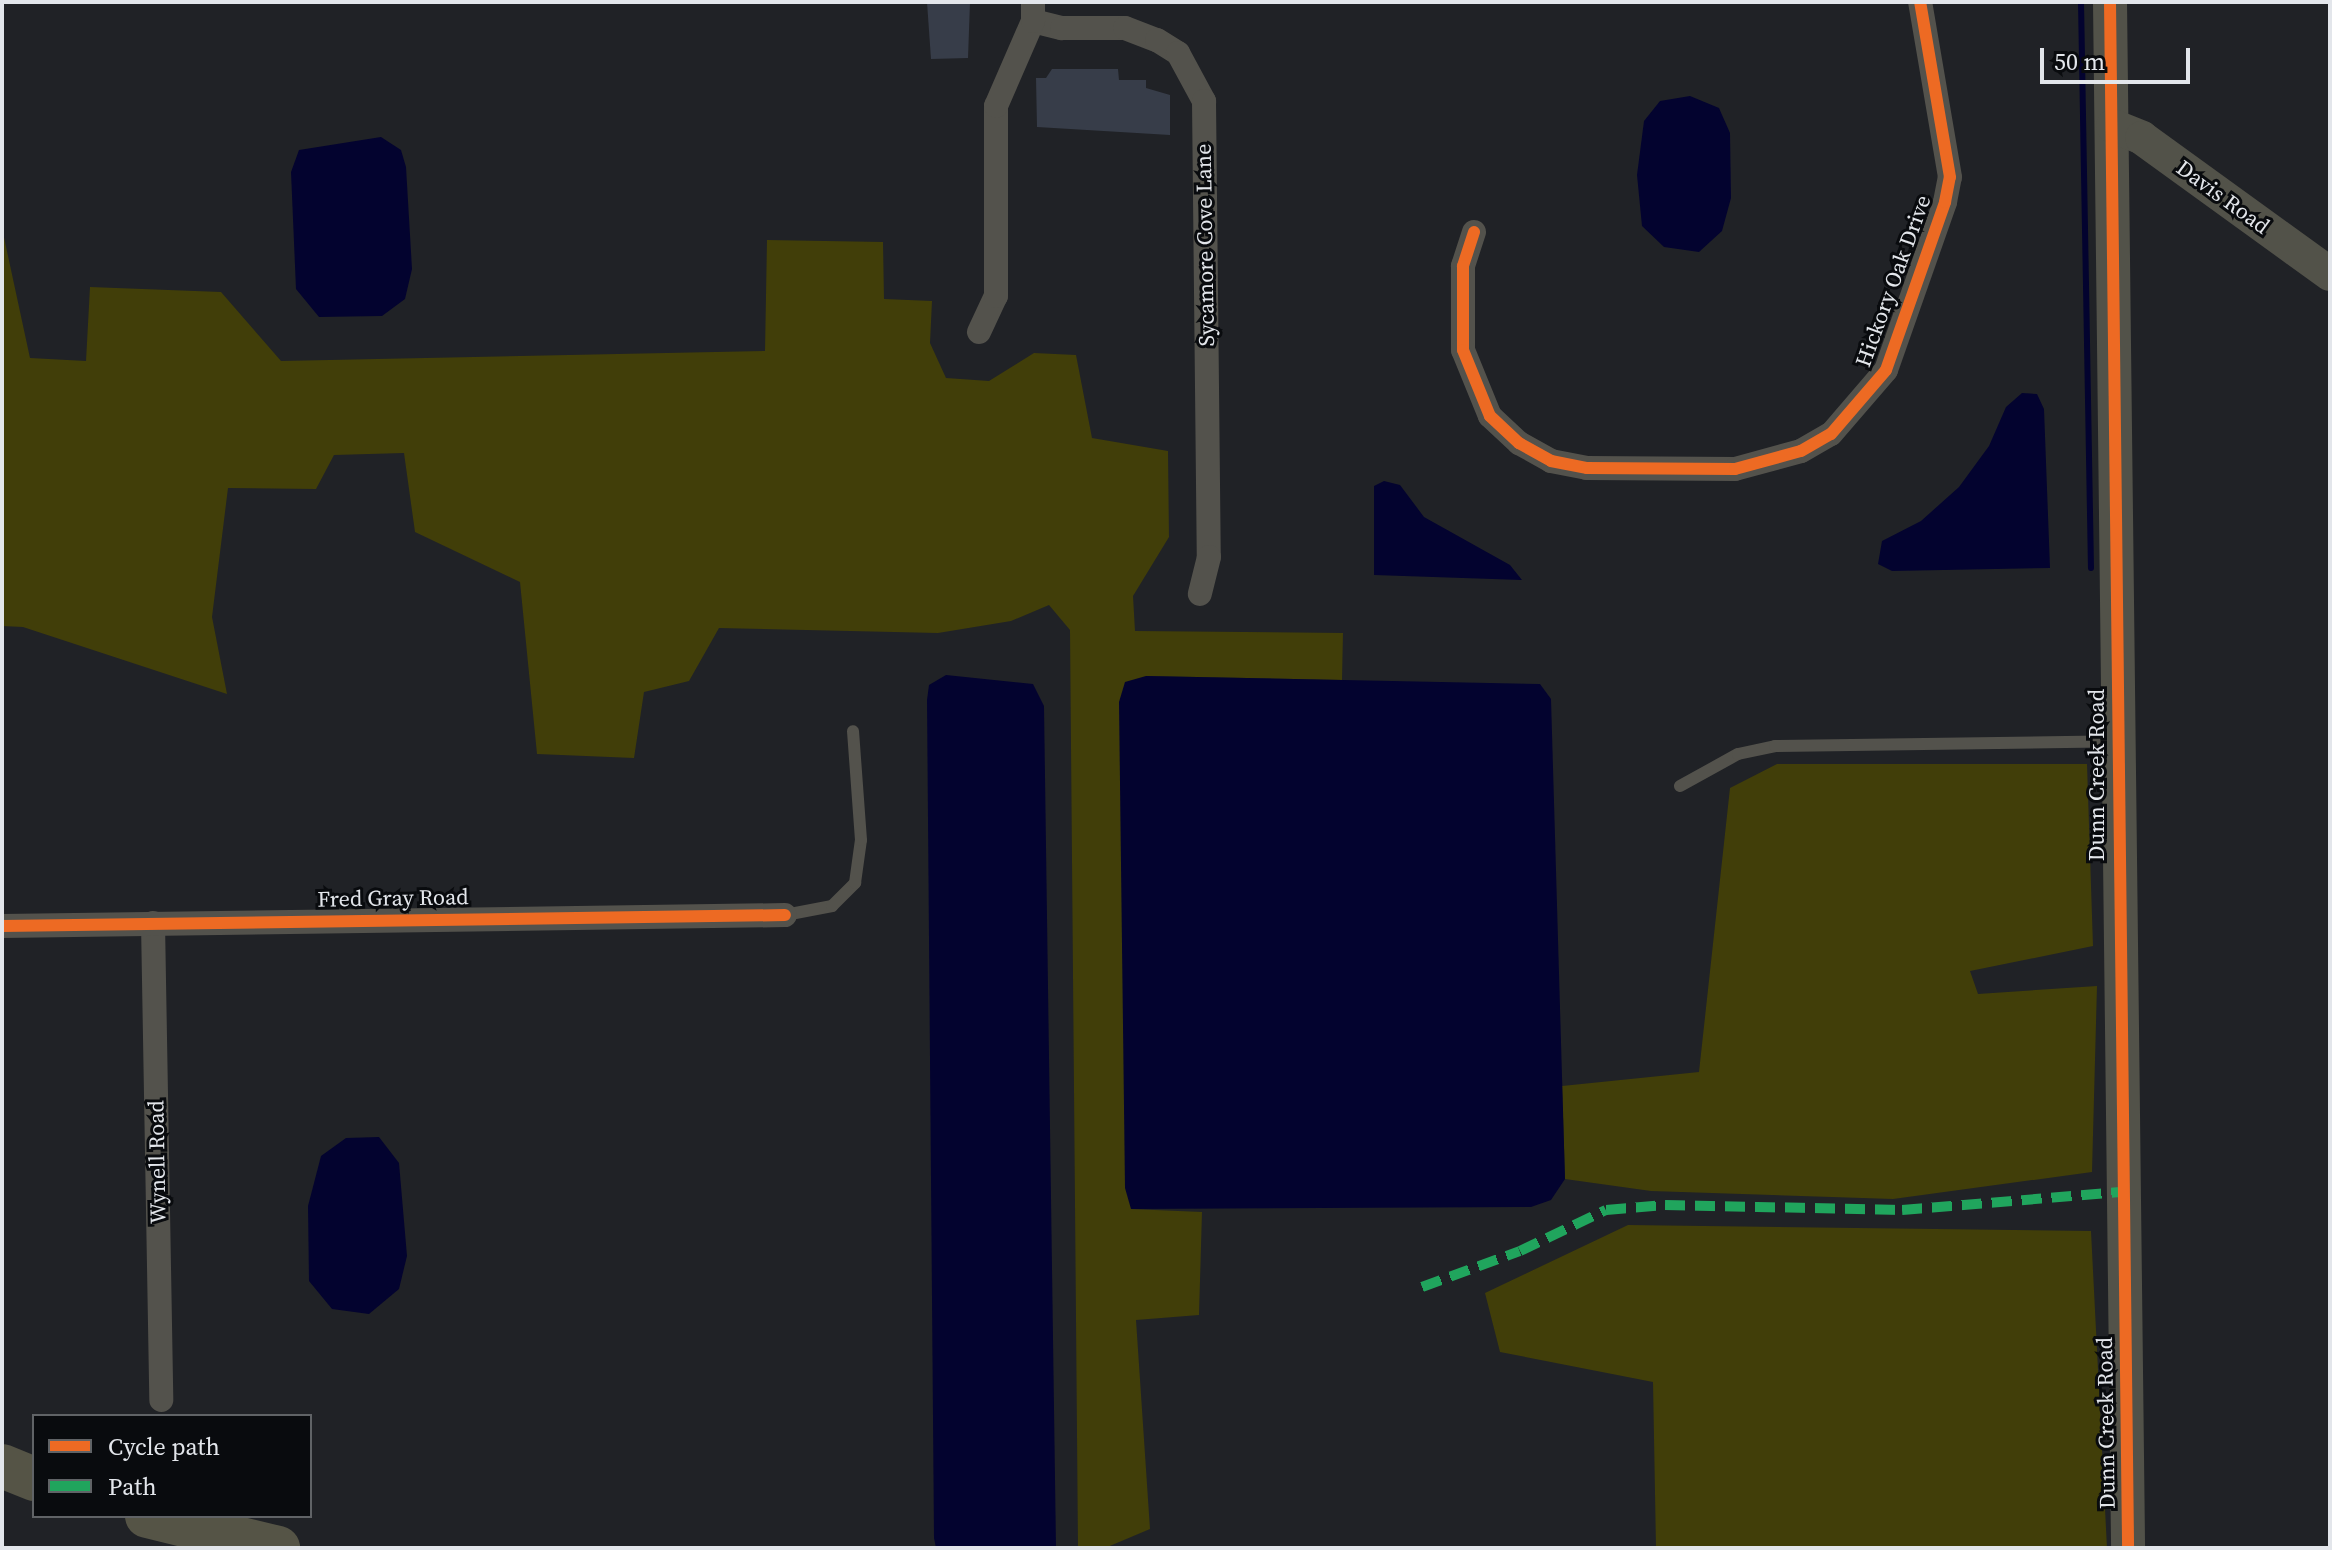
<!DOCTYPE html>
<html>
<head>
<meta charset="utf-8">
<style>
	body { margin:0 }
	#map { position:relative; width:2332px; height:1550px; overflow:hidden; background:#202226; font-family:"Source Serif 4",serif }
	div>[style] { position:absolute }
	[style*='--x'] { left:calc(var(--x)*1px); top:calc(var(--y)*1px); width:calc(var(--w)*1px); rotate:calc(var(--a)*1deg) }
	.green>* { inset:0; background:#413e09 }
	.water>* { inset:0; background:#03032f }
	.stream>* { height:6px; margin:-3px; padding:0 3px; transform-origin:3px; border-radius:3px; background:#03032f }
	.building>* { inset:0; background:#373d49 }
	.lane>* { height:12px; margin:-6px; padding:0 6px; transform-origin:6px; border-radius:6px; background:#53524c }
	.street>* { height:24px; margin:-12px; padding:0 12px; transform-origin:12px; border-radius:12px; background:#53524c }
	.secondary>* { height:34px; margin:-17px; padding:0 17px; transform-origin:17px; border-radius:17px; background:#525249 }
	.highway>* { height:44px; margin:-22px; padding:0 22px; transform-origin:22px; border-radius:22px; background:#555446 }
	.quiet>* { height:10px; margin-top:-5px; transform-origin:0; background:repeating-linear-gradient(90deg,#20a55d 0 20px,transparent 0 30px) }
	.cycleway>* { height:12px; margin:-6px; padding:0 6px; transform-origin:6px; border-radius:6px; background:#ed6a23 }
	span { translate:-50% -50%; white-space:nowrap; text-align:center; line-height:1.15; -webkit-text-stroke:6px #090b0e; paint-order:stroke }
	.street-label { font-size:22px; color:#e3e6eb }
	.frame { position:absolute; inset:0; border:4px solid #e3e6eb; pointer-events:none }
	.legend { position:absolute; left:32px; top:1414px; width:280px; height:104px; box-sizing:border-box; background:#090b0e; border:2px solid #606366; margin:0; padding:10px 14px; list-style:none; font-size:24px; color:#e3e6eb }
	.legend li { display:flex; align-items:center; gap:16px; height:40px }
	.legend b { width:40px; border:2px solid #606366 }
	.scale { position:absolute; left:2040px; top:48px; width:150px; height:36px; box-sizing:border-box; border:4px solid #e3e6eb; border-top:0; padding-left:10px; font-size:24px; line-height:28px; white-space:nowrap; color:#e3e6eb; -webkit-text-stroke:6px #090b0e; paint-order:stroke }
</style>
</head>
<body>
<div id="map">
	<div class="green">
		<i style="clip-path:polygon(2px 228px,30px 358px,86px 361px,90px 287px,221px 292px,281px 361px,765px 351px,767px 240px,883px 242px,884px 299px,932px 301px,930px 343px,946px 378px,989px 381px,1034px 353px,1076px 355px,1092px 438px,1168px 451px,1169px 537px,1133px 596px,1135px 631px,1343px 633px,1342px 680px,1146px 676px,1131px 1209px,1202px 1212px,1199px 1315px,1136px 1320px,1150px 1529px,1105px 1548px,1078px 1548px,1070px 630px,1049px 605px,1011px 621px,938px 633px,719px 628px,689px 681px,644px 692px,634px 758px,537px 754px,520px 582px,415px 532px,404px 453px,334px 455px,316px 489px,228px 488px,212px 617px,227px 694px,23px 627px,2px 626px)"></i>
		<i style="clip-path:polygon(1777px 764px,2087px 764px,2093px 946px,1970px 971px,1978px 994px,2097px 986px,2092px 1172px,1893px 1199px,1651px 1191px,1565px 1179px,1562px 1086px,1699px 1072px,1730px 788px)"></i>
		<i style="clip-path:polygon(1628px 1225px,2091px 1231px,2107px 1548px,1656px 1548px,1653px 1382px,1500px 1352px,1485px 1293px)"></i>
	</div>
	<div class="water">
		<i style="clip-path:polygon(1690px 96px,1719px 108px,1730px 133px,1731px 198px,1722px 231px,1699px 252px,1664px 247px,1642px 226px,1637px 175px,1644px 121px,1660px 101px)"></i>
		<i style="clip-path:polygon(381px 137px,401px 150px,406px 167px,412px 269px,405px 299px,382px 316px,319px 317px,296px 289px,291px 172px,299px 150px)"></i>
		<i style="clip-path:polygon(2022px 393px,2037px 394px,2044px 409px,2050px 568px,1892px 571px,1878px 564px,1882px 541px,1921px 521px,1959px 487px,1989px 446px,2006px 407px)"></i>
		<i style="clip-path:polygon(1384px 481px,1400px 485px,1424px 517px,1510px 565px,1522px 580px,1374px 575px,1374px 486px)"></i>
		<i style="clip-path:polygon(946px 675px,1033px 684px,1044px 706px,1056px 1548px,936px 1548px,934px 1538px,927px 700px,929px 685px)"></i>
		<i style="clip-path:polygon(1146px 676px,1540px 684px,1551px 699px,1565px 1179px,1551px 1200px,1531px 1207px,1131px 1209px,1125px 1188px,1119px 702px,1125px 682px)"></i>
		<i style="clip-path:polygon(379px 1137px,399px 1163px,407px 1256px,399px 1289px,369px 1314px,332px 1309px,309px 1281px,308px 1206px,321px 1156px,346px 1138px)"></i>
	</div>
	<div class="stream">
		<i style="--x:2081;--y:2;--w:566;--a:88.99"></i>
	</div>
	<div class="building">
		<i style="clip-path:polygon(927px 2px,970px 2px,968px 58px,931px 59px)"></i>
		<i style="clip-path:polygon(1052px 69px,1118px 69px,1119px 80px,1146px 80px,1146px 88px,1170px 95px,1170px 135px,1037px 127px,1036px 78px,1046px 78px)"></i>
	</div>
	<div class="lane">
		<i style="--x:1680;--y:786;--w:66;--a:-28.9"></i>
		<i style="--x:1738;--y:754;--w:38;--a:-12"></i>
		<i style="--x:1775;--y:746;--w:342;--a:-0.8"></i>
		<i style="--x:785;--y:915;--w:48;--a:-10.8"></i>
		<i style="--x:832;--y:906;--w:33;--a:-45"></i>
		<i style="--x:855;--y:883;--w:43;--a:-82.1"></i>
		<i style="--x:861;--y:840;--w:109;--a:-94.2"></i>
	</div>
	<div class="street">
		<i style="--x:1033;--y:21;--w:30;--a:14"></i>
		<i style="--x:1062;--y:28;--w:63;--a:0"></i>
		<i style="--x:1125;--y:28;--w:34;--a:21"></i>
		<i style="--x:1157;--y:40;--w:25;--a:32"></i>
		<i style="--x:1178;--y:53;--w:55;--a:61.6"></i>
		<i style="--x:1204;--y:101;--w:456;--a:89.4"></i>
		<i style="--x:1209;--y:557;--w:38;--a:104"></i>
		<i style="--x:1474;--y:232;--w:36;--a:108"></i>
		<i style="--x:1463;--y:266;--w:84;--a:90"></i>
		<i style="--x:1463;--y:350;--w:71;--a:67.8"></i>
		<i style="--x:1490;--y:416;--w:40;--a:43"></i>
		<i style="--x:1519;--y:443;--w:37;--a:29"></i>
		<i style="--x:1551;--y:461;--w:37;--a:11"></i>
		<i style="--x:1587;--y:468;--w:148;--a:0.4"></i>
		<i style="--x:1735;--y:469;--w:68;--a:-15.3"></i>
		<i style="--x:1801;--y:451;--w:34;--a:-30"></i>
		<i style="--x:1831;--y:434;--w:84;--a:-49.3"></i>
		<i style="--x:1886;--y:370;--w:178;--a:-70.6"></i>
		<i style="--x:1945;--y:202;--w:25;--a:-79"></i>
		<i style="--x:1950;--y:177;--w:178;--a:-99.7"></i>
		<i style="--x:979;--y:332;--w:40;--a:-65"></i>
		<i style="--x:996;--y:296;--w:190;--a:-90"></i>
		<i style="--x:996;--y:106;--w:93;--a:-66.5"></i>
		<i style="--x:1033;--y:21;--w:19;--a:-90"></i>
		<i style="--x:153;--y:923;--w:477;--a:89"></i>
		<i style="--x:2;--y:926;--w:783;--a:-0.8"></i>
	</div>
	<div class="secondary">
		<i style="--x:2110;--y:2;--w:1546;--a:89.33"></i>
		<i style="--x:2113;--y:126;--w:31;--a:22"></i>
		<i style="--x:2142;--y:138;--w:232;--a:35.9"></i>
	</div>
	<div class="highway">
		<i style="--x:2;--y:1466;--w:35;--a:22"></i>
		<i style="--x:147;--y:1516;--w:135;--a:13.7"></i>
	</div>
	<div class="quiet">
		<i style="--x:1422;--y:1287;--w:104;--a:-20.2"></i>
		<i style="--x:1520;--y:1251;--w:95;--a:-25.5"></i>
		<i style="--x:1606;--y:1210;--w:59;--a:-4.8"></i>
		<i style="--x:1665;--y:1205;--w:237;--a:1.2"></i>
		<i style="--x:1902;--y:1210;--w:222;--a:-4.7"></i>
	</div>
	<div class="cycleway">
		<i style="--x:2110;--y:2;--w:1546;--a:89.33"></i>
		<i style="--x:1474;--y:232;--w:36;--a:108"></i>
		<i style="--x:1463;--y:266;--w:84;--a:90"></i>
		<i style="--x:1463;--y:350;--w:71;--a:67.8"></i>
		<i style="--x:1490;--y:416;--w:40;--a:43"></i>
		<i style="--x:1519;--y:443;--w:37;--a:29"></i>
		<i style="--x:1551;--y:461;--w:37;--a:11"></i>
		<i style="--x:1587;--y:468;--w:148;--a:0.4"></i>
		<i style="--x:1735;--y:469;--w:68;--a:-15.3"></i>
		<i style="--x:1801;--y:451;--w:34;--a:-30"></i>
		<i style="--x:1831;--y:434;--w:84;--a:-49.3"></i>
		<i style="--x:1886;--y:370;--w:178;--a:-70.6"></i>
		<i style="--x:1945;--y:202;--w:25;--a:-79"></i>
		<i style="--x:1950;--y:177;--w:178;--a:-99.7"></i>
		<i style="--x:2;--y:926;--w:783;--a:-0.8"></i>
	</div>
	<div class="street-label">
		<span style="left:2223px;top:197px;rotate:36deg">Davis Road</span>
		<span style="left:1205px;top:245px;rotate:-91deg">Sycamore Cove Lane</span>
		<span style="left:1893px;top:281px;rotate:-70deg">Hickory Oak Drive</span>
		<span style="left:2097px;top:775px;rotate:-90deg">Dunn Creek Road</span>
		<span style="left:393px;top:898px;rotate:-1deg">Fred Gray Road</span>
		<span style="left:157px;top:1162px;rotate:-91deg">Wynell Road</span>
		<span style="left:2106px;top:1423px;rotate:-91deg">Dunn Creek Road</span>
	</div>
	<div class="frame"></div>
	<ul class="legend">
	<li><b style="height:10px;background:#ed6a23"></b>Cycle path</li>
	<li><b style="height:10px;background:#20a55d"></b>Path</li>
	</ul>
	<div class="scale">50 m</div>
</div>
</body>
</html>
